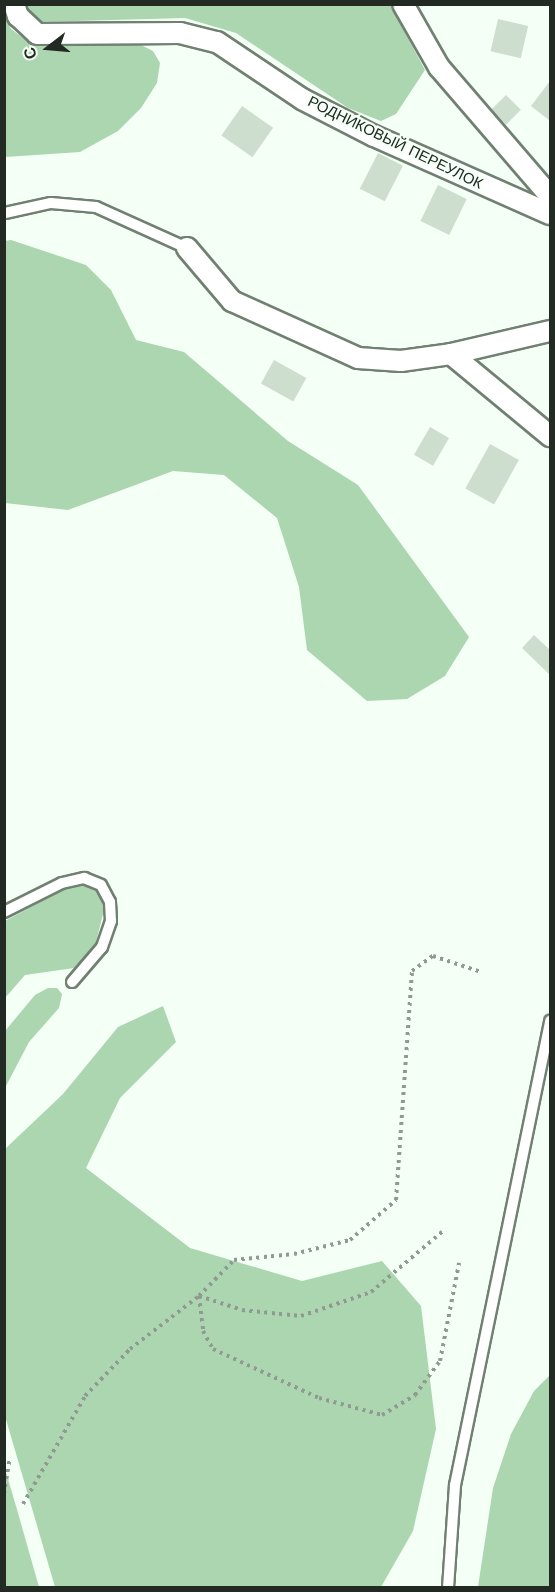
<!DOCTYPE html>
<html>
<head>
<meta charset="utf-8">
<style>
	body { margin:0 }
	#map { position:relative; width:555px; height:1592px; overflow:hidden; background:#f4fff5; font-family:"Work Sans",sans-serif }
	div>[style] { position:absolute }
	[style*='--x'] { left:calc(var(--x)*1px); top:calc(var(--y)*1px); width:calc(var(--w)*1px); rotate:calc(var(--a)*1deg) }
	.green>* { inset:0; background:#abd6af }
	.building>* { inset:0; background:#cddece; transform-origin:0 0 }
	.path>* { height:4px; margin-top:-2px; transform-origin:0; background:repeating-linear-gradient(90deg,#919a92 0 3px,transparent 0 7.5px) }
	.roads { filter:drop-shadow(2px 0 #708071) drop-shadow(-2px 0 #708071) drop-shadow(0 2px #708071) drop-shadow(0 -2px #708071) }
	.service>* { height:10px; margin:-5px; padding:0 5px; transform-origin:5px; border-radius:5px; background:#fff }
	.minor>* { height:20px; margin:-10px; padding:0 10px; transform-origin:10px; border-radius:10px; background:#fff }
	span { translate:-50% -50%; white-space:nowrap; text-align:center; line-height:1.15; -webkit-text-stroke:4.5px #f4fff5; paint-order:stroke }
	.street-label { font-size:15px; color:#232a24 }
	.frame { position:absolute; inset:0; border:6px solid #232a24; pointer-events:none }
	.north { position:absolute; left:18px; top:18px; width:60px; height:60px; -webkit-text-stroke:4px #f4fff5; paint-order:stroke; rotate:254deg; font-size:16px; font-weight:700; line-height:24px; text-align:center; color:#232a24 }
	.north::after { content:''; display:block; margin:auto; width:21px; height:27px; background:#232a24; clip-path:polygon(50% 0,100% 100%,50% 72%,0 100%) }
</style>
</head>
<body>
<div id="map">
	<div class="green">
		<i style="clip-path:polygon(22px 5px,390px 5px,425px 70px,396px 114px,381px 121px,348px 108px,236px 33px,185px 18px,38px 22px)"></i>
		<i style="clip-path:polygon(5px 17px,11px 29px,34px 46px,141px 45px,153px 51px,160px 63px,157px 83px,141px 108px,118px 131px,80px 152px,5px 157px)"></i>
		<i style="clip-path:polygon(11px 240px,86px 265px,111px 290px,136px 340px,184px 352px,288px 441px,358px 485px,469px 637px,445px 676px,407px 699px,367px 701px,307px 650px,299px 587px,277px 518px,224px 475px,173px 471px,68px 510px,5px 503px,4px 241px)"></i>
		<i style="clip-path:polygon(86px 885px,97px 890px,105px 906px,95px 946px,74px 968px,25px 975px,5px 998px,5px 921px,65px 889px)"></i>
		<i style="clip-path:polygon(48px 988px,57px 988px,62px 994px,59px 1008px,29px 1042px,5px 1088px,5px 1031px,35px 995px)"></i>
		<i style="clip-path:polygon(163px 1006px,176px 1042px,120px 1098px,86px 1168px,190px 1248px,302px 1281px,382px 1261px,421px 1306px,436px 1429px,413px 1531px,381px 1587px,55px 1587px,5px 1416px,5px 1149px,63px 1094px,118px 1027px)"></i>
		<i style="clip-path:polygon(550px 1375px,550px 1587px,478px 1587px,493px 1488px,511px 1434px,534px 1391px)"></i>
		<i style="clip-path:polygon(5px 1469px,16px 1506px,39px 1587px,5px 1587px)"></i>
	</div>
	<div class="building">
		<i style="left:498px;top:19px;width:31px;height:33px;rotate:13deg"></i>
		<i style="clip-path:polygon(550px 81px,550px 121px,531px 106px)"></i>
		<i style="left:506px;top:95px;width:21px;height:21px;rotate:45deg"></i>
		<i style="left:242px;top:106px;width:38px;height:36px;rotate:35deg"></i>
		<i style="left:378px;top:153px;width:28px;height:40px;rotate:27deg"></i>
		<i style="left:438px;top:185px;width:32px;height:40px;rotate:26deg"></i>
		<i style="left:274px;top:360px;width:37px;height:27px;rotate:29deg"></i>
		<i style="left:430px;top:427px;width:22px;height:32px;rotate:30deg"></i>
		<i style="left:490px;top:444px;width:33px;height:51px;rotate:29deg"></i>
		<i style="clip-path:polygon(534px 635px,550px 650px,550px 675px,522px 648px)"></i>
	</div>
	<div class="path">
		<i style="--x:199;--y:1296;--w:35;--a:83"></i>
		<i style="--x:203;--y:1331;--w:21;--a:61"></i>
		<i style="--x:213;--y:1349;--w:117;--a:24.8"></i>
		<i style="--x:319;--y:1398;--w:65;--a:15.1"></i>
		<i style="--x:382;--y:1415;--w:39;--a:-31"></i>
		<i style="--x:415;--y:1395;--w:42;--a:-53.7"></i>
		<i style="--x:440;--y:1361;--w:100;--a:-79"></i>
		<i style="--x:199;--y:1296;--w:45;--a:18"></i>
		<i style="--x:242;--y:1310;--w:59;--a:5.8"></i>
		<i style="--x:301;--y:1316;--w:74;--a:-18.9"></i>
		<i style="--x:371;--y:1292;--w:96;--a:-40.3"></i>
		<i style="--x:4;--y:1494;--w:36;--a:-81"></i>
		<i style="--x:23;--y:1504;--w:125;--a:-60.1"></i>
		<i style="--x:85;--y:1396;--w:65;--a:-46.2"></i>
		<i style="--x:130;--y:1349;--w:87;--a:-37.5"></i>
		<i style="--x:199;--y:1296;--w:50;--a:-45.8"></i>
		<i style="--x:234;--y:1260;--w:60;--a:-5.7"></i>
		<i style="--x:294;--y:1254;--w:58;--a:-14"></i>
		<i style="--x:350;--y:1240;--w:61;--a:-41"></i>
		<i style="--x:396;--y:1200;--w:230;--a:-86"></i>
		<i style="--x:412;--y:971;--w:26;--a:-36"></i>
		<i style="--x:433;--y:956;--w:51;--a:18.4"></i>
	</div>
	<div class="roads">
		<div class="service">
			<i style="--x:5;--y:213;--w:47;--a:-12.3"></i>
			<i style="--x:51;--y:203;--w:45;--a:5.1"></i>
			<i style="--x:96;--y:207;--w:100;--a:24.3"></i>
			<i style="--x:4;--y:912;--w:65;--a:-26.6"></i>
			<i style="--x:62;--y:883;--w:23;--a:-13"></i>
			<i style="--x:84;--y:878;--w:18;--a:22"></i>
			<i style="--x:101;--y:885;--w:19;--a:62"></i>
			<i style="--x:110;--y:902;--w:19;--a:87"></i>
			<i style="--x:111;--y:921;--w:28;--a:109"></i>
			<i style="--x:102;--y:947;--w:46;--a:130.6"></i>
			<i style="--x:448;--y:1588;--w:103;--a:-86.1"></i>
			<i style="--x:455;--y:1485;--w:474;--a:-78.4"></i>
		</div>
		<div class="minor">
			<i style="--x:14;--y:4;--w:13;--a:72"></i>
			<i style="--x:18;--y:16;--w:26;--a:43"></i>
			<i style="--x:37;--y:34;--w:143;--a:-0.4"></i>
			<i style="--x:180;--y:33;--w:38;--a:14"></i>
			<i style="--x:217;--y:42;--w:102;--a:33.8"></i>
			<i style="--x:302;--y:99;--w:81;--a:27.2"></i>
			<i style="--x:374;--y:136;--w:193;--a:23.9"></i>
			<i style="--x:403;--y:4;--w:73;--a:60.3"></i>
			<i style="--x:439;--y:67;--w:170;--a:49.3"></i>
			<i style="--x:187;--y:248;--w:70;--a:49.7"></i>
			<i style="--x:232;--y:301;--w:138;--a:24.3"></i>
			<i style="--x:358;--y:358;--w:43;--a:4"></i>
			<i style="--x:401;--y:361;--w:50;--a:-8"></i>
			<i style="--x:451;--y:354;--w:129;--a:39.6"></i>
			<i style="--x:451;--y:354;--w:102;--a:-13.1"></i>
		</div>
	</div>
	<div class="street-label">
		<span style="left:395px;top:143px;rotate:26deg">РОДНИКОВЫЙ ПЕРЕУЛОК</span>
	</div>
	<div class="frame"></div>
	<div class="north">С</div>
</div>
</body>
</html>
